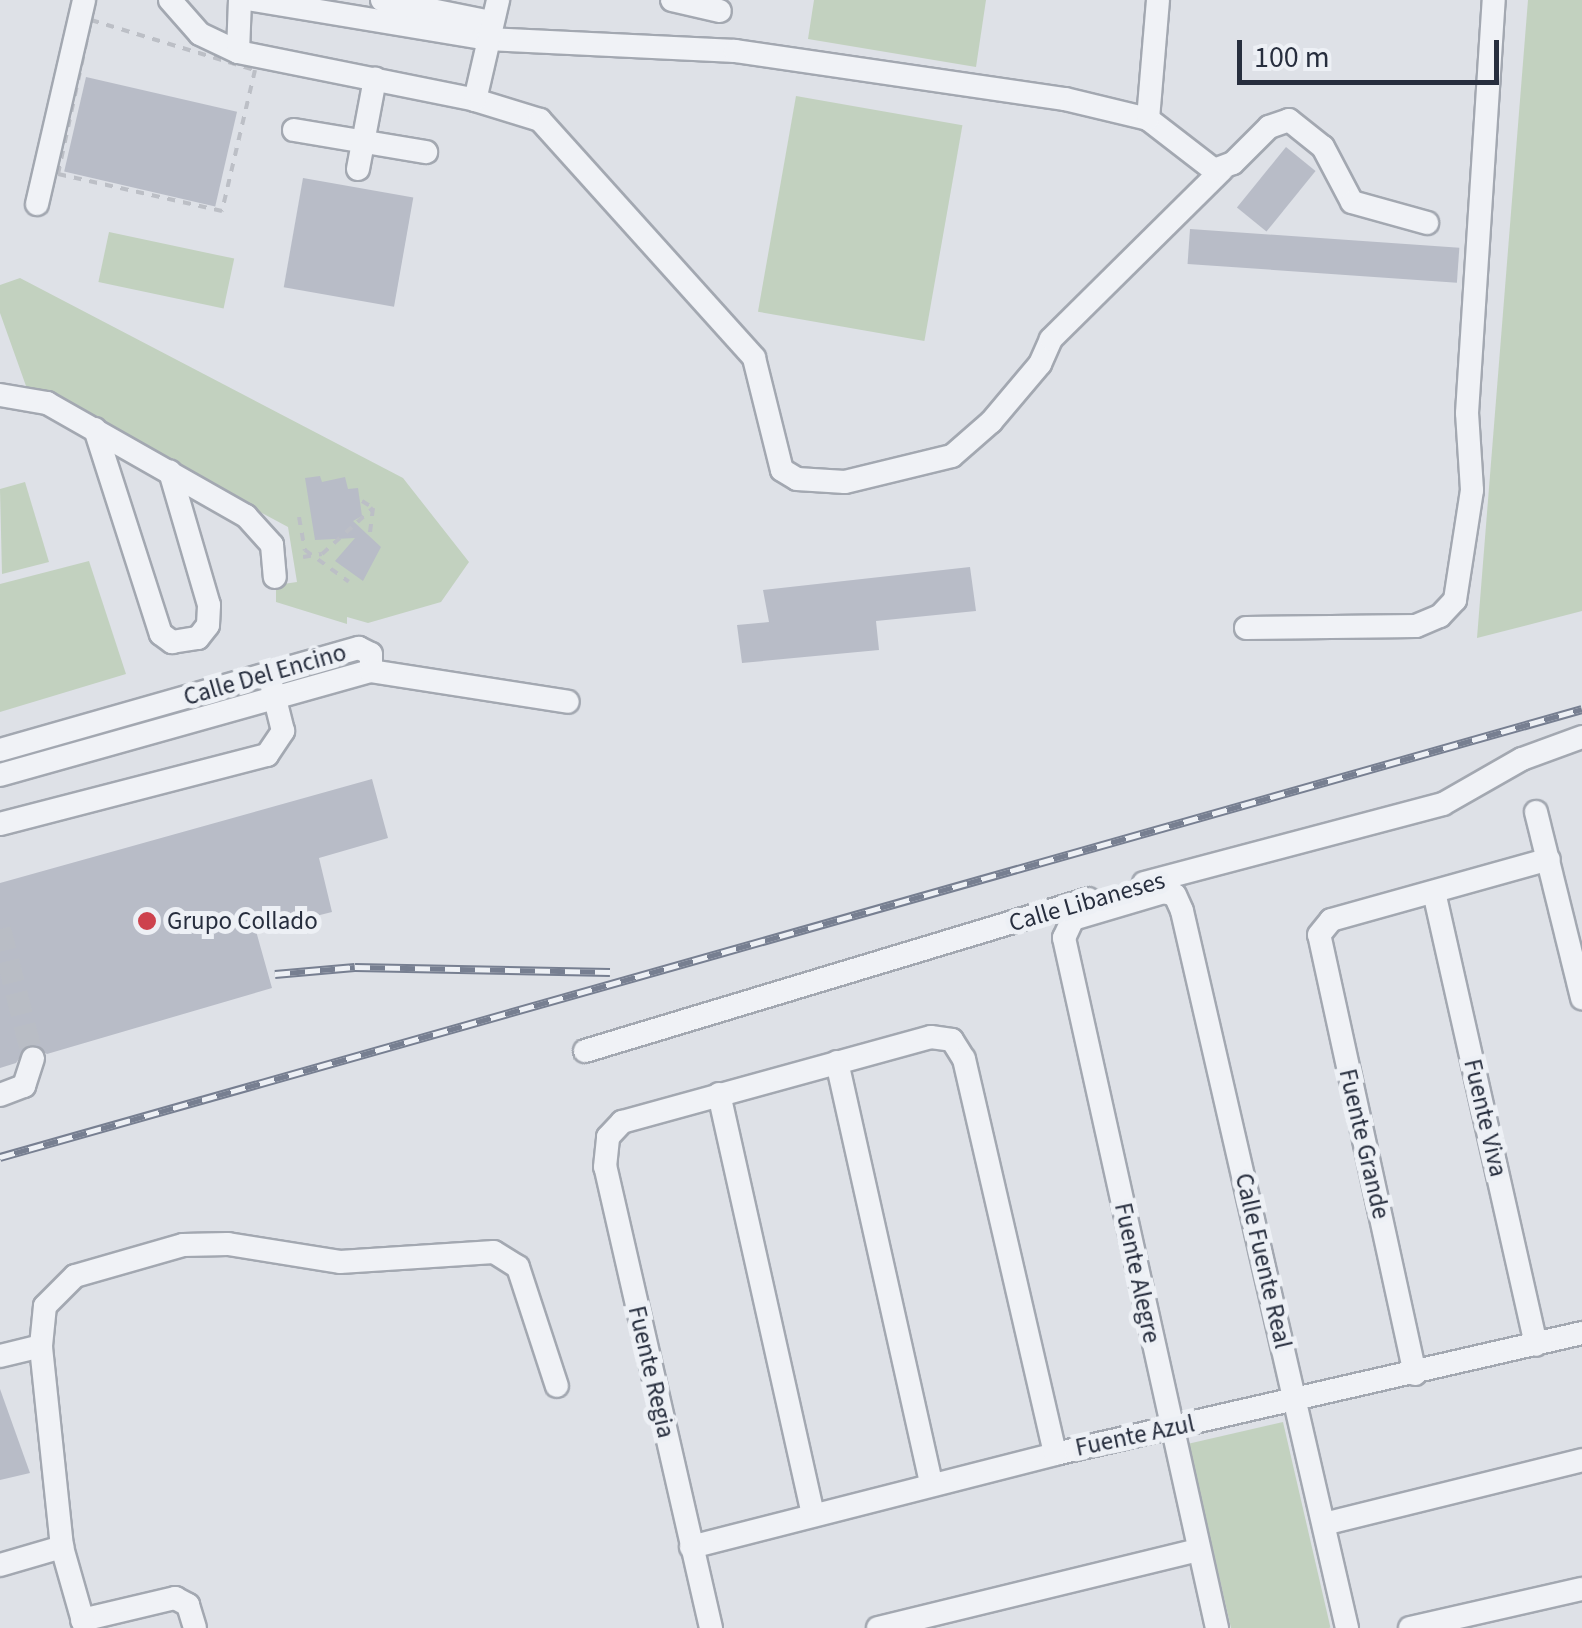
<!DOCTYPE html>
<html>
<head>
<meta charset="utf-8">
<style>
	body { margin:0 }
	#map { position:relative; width:1582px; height:1628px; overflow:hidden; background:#dee1e7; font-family:"Source Sans 3",sans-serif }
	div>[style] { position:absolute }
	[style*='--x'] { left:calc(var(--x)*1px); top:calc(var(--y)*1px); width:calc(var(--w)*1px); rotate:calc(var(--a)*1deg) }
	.green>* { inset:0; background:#c2d1bf; transform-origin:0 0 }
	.building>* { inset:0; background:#b8bcc7; transform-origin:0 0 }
	.minor-tunnel>* { height:22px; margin-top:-11px; transform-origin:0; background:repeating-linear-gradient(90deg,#b9bdc5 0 22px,transparent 0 33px) }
	.path>* { height:4px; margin-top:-2px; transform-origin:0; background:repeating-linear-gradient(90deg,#bcbfc6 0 8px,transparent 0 16px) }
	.roads { filter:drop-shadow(2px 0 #a3a8b1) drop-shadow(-2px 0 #a3a8b1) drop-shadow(0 2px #a3a8b1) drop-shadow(0 -2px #a3a8b1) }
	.minor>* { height:22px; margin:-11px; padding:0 11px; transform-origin:11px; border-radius:11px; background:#f0f2f6 }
	.rail>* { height:9px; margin-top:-4.5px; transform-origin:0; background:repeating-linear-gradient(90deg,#edf0f5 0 15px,#777f91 0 30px); box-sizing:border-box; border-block:2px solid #777f91 }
	.dots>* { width:28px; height:28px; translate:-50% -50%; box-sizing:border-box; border:5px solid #edf0f5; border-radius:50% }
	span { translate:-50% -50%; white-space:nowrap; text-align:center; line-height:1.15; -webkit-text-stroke:10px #edf0f5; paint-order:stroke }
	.street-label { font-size:25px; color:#272e3e }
	.poi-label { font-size:25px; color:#272e3e }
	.left { translate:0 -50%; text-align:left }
	.scale { position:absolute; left:1237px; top:40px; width:262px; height:45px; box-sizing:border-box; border:5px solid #272e3e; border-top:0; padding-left:12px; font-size:30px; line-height:35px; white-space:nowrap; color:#272e3e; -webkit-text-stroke:8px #edf0f5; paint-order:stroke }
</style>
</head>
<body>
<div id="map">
	<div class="green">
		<i style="clip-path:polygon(814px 0,986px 0,976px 67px,808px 39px)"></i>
		<i style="clip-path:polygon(1528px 0,1582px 0,1582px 611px,1477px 638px)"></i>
		<i style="left:796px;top:96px;width:169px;height:219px;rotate:10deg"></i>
		<i style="left:109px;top:232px;width:128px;height:51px;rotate:12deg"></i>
		<i style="clip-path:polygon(20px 278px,403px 478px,469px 562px,441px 602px,368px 623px,347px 617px,347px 624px,276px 602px,276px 585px,297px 582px,288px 527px,26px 386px,0 313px,0 285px)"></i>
		<i style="clip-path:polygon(25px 482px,49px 562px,2px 574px,0 489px)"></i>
		<i style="clip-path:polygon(89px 561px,126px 674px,0 712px,0 584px)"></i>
		<i style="left:1283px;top:1422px;width:211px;height:97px;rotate:77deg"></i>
	</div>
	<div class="building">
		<i style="left:86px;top:77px;width:155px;height:97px;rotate:13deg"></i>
		<i style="left:1286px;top:147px;width:38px;height:78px;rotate:39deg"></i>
		<i style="left:303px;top:178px;width:112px;height:111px;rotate:10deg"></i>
		<i style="left:1190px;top:229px;width:270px;height:35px;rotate:4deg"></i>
		<i style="clip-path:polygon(320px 476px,322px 482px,345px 477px,348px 489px,358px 488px,362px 516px,353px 521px,381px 547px,363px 581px,335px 561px,355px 538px,315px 540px,305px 478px)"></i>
		<i style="clip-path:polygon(970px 567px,976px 611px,876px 621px,879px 650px,742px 663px,737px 625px,769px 622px,763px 590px)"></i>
		<i style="clip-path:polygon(372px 779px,388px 838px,319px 858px,332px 912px,256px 931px,272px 988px,47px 1054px,29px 1044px,16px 1063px,0 1068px,0 883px)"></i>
		<i style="clip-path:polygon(0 1389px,30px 1473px,0 1480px)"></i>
	</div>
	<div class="minor-tunnel">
		<i style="--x:0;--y:929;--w:133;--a:75.7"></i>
	</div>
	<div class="path">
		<i style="--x:91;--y:20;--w:171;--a:17"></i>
		<i style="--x:255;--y:70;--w:145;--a:103.2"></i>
		<i style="--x:222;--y:211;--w:168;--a:-167.3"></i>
		<i style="--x:58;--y:174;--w:157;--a:-77.9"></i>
		<i style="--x:362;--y:501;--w:13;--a:32"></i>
		<i style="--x:373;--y:508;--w:25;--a:97"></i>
		<i style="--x:299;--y:517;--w:34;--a:80"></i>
		<i style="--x:305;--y:550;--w:54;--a:36"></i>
		<i style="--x:303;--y:557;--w:19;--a:-9"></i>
		<i style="--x:322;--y:554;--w:69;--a:-42"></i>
	</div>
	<div class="roads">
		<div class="minor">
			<i style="--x:170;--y:0;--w:45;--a:48.6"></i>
			<i style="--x:200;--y:34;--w:42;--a:25.3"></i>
			<i style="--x:238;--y:52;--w:242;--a:11.4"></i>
			<i style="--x:475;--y:100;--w:68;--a:17.1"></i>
			<i style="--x:540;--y:120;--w:320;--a:48"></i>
			<i style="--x:754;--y:358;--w:115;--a:76"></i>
			<i style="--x:782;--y:470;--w:17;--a:31"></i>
			<i style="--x:797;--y:479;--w:48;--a:3.6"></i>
			<i style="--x:845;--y:482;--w:110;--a:-13.7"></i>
			<i style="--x:952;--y:456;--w:52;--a:-41.1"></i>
			<i style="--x:991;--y:422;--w:76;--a:-49.8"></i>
			<i style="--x:1040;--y:364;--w:27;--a:-66"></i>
			<i style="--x:1051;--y:339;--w:240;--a:-44.7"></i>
			<i style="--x:253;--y:0;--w:238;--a:9.4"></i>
			<i style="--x:488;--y:39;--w:247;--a:2.8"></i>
			<i style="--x:735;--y:51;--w:333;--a:8.3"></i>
			<i style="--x:1065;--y:99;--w:85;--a:13.5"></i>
			<i style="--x:1148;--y:119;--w:83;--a:37.7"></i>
			<i style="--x:1214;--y:170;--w:20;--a:-20"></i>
			<i style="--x:1233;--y:163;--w:51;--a:-45"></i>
			<i style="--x:1269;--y:127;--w:21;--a:-19"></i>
			<i style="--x:1289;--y:120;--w:43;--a:38.5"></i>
			<i style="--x:1323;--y:147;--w:62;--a:62.2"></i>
			<i style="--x:1352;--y:202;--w:78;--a:15.6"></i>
			<i style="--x:382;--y:0;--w:111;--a:11.4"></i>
			<i style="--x:672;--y:0;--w:49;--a:12.9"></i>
			<i style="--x:238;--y:52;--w:52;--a:-87.8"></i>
			<i style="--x:475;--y:100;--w:103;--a:-77"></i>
			<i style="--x:1148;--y:119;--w:119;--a:-85.2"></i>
			<i style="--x:294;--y:130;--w:134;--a:9.5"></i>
			<i style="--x:358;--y:169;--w:92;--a:-79.3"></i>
			<i style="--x:37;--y:204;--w:209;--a:-77"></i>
			<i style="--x:0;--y:395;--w:48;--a:9.7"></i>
			<i style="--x:47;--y:403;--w:229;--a:29.6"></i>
			<i style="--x:246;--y:516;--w:39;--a:48"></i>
			<i style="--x:272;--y:545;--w:32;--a:85"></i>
			<i style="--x:95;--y:429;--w:215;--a:72.2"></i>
			<i style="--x:161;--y:634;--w:14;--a:36"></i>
			<i style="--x:172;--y:642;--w:26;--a:-9"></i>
			<i style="--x:198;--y:638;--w:16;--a:-52"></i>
			<i style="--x:208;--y:625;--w:20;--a:-87"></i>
			<i style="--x:209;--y:605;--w:139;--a:-106.3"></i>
			<i style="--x:1246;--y:628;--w:170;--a:-0.7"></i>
			<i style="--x:1416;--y:626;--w:26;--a:-23"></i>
			<i style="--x:1440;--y:616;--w:22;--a:-47"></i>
			<i style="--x:1455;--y:600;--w:111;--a:-81.2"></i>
			<i style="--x:1472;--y:490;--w:77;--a:-93.7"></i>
			<i style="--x:1467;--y:413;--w:414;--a:-86.3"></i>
			<i style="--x:0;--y:750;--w:373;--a:-15.9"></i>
			<i style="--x:359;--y:648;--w:13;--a:27"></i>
			<i style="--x:371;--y:654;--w:17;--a:90"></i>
			<i style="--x:0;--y:775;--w:385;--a:-15.7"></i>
			<i style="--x:371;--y:671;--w:199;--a:8.9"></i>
			<i style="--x:1536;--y:812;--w:192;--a:76.1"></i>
			<i style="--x:0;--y:824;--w:276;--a:-14.5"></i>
			<i style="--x:267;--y:755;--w:29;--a:-56"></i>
			<i style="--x:283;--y:731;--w:45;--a:-104"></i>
			<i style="--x:1144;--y:883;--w:309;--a:-14.8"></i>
			<i style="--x:1443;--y:804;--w:91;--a:-29.7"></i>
			<i style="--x:1522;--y:759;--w:64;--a:-20.1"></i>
			<i style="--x:1434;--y:892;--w:464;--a:77.3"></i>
			<i style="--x:585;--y:1051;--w:526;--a:-16.78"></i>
			<i style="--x:837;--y:1062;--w:432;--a:77.4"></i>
			<i style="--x:719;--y:1094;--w:431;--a:77.4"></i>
			<i style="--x:0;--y:1095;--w:26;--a:-21"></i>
			<i style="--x:24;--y:1086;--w:29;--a:-72"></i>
			<i style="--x:0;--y:1356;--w:42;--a:-13.7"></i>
			<i style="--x:1415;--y:1374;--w:449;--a:-102.3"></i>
			<i style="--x:1319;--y:935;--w:19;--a:-51"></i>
			<i style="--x:1331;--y:920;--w:226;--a:-15.6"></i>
			<i style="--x:1324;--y:1524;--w:266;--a:-13.9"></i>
			<i style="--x:691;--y:1547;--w:376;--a:-14.3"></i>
			<i style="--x:1055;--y:1454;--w:541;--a:-12.93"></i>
			<i style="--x:0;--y:1565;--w:65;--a:-16.2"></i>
			<i style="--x:82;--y:1620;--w:96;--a:-13.3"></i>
			<i style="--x:175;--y:1598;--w:15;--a:28"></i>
			<i style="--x:188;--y:1605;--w:24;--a:73"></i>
			<i style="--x:85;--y:1628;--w:84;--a:-105.9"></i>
			<i style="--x:62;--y:1547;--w:202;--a:-96"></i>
			<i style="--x:41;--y:1346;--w:40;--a:-84.3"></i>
			<i style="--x:45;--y:1306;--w:42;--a:-45"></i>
			<i style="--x:75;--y:1276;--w:112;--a:-16"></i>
			<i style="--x:183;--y:1245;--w:45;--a:-1.3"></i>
			<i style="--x:228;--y:1244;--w:113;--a:9.1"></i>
			<i style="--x:340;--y:1262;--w:154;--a:-3.7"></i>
			<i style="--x:494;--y:1252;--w:28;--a:32"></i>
			<i style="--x:518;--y:1267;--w:125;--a:71.9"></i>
			<i style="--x:711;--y:1628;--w:473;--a:-102.9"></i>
			<i style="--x:605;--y:1167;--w:30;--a:-84"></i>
			<i style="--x:608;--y:1137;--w:21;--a:-47"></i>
			<i style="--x:622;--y:1122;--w:320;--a:-15.4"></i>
			<i style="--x:931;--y:1037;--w:21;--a:8"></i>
			<i style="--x:952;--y:1040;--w:22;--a:58"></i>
			<i style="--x:964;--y:1059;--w:405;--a:77"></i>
			<i style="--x:878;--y:1628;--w:330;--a:-13.7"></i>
			<i style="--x:1217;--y:1628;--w:707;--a:-102.5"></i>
			<i style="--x:1064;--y:938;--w:21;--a:-65"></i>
			<i style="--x:1073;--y:919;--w:95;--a:-16.5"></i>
			<i style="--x:1164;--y:892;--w:11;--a:15"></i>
			<i style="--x:1175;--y:895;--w:17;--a:66"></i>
			<i style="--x:1182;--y:911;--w:736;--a:77.04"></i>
			<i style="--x:1410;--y:1628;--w:176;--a:-12.8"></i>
		</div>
	</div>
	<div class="rail">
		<i style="--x:275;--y:974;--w:80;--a:-5"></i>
		<i style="--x:355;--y:967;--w:255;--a:1.1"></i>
		<i style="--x:0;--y:1157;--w:1644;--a:-15.81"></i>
	</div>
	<div class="dots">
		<i style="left:147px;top:921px;background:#cd424d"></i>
	</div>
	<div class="street-label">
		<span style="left:265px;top:675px;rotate:-16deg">Calle Del Encino</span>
		<span style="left:1087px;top:902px;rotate:-16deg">Calle Libaneses</span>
		<span style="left:1485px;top:1118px;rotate:77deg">Fuente Viva</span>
		<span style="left:1364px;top:1144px;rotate:77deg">Fuente Grande</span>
		<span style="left:1263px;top:1261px;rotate:77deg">Calle Fuente Real</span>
		<span style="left:1137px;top:1273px;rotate:78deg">Fuente Alegre</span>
		<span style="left:651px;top:1372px;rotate:77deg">Fuente Regia</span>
		<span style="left:1135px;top:1436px;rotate:-12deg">Fuente Azul</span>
	</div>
	<div class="poi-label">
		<span class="left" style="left:167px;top:921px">Grupo Collado</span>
	</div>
	<div class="scale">100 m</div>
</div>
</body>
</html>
